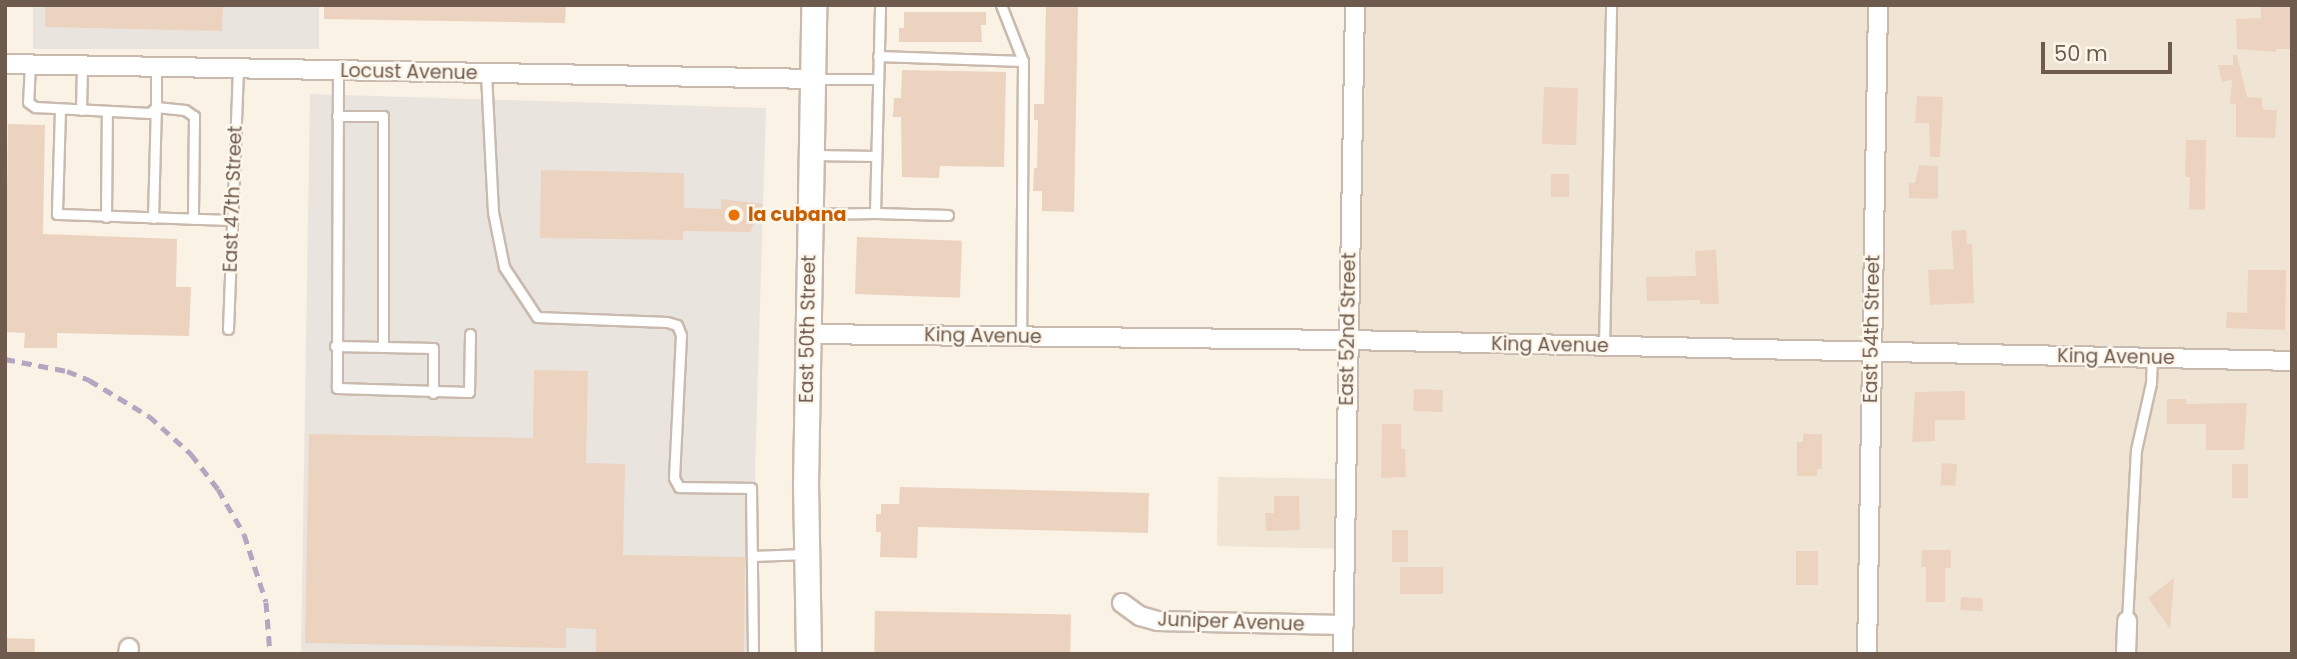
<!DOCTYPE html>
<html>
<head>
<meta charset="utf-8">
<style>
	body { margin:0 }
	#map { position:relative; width:2297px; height:659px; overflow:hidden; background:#f9f2e5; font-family:Poppins,sans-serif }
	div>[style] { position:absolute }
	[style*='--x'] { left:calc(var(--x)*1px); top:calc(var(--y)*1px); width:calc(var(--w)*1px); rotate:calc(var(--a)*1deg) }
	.residential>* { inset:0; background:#f0e4d4 }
	.industrial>* { inset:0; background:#eae4df; transform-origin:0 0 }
	.building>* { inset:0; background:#ecd3c0; transform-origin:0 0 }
	.roads { filter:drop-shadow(2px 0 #c9baad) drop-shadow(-2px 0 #c9baad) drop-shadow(0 2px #c9baad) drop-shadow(0 -2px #c9baad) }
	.lane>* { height:9px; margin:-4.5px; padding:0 4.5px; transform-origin:4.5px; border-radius:4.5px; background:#fff }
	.street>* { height:18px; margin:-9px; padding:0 9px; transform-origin:9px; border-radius:9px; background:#fff }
	.secondary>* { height:24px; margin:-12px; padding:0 12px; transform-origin:12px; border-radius:12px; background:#fff }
	.rail>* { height:5px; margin-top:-2.5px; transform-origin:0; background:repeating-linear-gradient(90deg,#b5a5c1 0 10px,transparent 0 17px) }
	.dots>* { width:19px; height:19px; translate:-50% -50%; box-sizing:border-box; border:4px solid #fdf6eb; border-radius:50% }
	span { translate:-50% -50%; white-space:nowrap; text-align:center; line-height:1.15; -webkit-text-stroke:5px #fdf6eb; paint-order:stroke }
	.street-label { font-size:19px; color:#6f5b4d }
	.food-label { font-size:19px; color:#c56008; font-weight:700 }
	.left { translate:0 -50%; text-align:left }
	.frame { position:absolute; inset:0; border:7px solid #6f5b4d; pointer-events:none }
	.scale { position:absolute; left:2041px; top:42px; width:131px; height:32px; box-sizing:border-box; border:4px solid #6f5b4d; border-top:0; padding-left:9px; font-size:21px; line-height:24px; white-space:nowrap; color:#6f5b4d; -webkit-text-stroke:5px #fdf6eb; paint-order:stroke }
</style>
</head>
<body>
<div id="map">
	<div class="residential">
		<i style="clip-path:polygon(1366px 5px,2292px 5px,2292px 654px,1354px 654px,1356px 549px,1217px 546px,1218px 477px,1357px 479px)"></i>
	</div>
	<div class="industrial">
		<i style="left:33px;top:5px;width:286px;height:44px"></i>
		<i style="clip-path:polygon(310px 94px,766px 108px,755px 470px,758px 654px,301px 654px)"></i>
	</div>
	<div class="building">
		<i style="clip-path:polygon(45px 5px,223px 5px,222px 31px,45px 27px)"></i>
		<i style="clip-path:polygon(324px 5px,566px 5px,565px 23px,324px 19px)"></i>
		<i style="clip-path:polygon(1046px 5px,1078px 5px,1074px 212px,1042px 211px,1042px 191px,1033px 191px,1034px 168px,1037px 168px,1038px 120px,1034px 120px,1034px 104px,1044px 104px)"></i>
		<i style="clip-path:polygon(2261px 5px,2292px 5px,2292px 49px,2276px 49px,2276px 52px,2237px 49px,2236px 19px,2261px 18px)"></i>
		<i style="clip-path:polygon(904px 12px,986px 12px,986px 25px,981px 25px,982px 42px,899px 42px,899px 28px,904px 28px)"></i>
		<i style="clip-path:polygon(2233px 55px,2237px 55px,2247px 97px,2262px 98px,2262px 106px,2265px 110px,2277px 110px,2275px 138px,2236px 137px,2236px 104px,2230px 104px,2232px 80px,2222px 82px,2218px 65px,2233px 65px)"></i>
		<i style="clip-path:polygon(902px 70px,1006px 72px,1004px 167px,940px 166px,939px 178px,902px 177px,901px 117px,893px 117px,894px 98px,901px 98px)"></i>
		<i style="left:1544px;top:87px;width:34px;height:57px;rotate:2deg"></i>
		<i style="clip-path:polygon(1917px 96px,1943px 97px,1940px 157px,1930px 157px,1929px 123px,1915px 123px)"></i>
		<i style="clip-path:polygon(8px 124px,45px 125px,43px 234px,177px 239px,176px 287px,191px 287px,189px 336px,57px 333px,57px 348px,24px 348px,25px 333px,5px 332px)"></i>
		<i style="clip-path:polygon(2186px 140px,2206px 140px,2205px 210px,2189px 209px,2190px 177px,2185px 177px)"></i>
		<i style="clip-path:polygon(1919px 165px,1938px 166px,1938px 199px,1909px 198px,1909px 183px,1915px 183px)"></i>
		<i style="clip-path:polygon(541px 170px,684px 173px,684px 208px,721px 209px,721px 199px,763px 204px,750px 232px,683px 231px,683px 240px,540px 238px)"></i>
		<i style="left:1551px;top:174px;width:18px;height:23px"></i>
		<i style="clip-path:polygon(1966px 230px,1967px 244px,1972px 244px,1974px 303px,1930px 305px,1928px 270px,1954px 269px,1951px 231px)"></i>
		<i style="left:857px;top:237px;width:105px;height:57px;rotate:2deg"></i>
		<i style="clip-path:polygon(1716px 250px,1719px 304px,1700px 304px,1700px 300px,1647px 301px,1646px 277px,1696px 276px,1695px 251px)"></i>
		<i style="clip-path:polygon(2248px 270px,2286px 270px,2285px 330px,2226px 328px,2227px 312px,2247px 313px)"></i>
		<i style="clip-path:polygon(534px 370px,588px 371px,586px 463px,625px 464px,623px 555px,745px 557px,744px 654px,596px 654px,596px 629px,566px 628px,566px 648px,305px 643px,309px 434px,533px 438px)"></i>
		<i style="left:1414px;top:389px;width:29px;height:22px;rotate:2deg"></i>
		<i style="clip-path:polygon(1965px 391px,1965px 420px,1935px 420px,1935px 441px,1912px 442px,1915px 392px)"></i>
		<i style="clip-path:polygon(2167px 399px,2186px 399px,2186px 404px,2247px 403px,2244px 450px,2206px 450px,2206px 424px,2167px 424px)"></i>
		<i style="clip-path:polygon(1382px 424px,1401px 424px,1401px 449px,1405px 449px,1406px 477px,1381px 478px)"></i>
		<i style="clip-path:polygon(1803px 434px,1822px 434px,1822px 469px,1817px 469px,1817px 476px,1797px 476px,1797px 442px,1803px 442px)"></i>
		<i style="left:1942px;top:463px;width:15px;height:22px;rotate:4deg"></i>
		<i style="left:2232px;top:464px;width:16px;height:34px"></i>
		<i style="clip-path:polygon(900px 487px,1149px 493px,1148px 533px,918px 527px,917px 558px,880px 557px,881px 532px,876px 532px,876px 514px,881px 514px,881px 504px,899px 504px)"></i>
		<i style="clip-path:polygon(1274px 496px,1299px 496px,1300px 530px,1266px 531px,1265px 513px,1274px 513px)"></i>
		<i style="left:1392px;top:530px;width:16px;height:32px"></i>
		<i style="clip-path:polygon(1922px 550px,1951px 550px,1951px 568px,1945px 568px,1945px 602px,1926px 602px,1926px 567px,1921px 567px)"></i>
		<i style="left:1796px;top:551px;width:22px;height:34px"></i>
		<i style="left:1400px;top:567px;width:43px;height:27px"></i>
		<i style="clip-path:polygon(2174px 578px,2170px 629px,2148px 598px)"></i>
		<i style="left:1961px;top:597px;width:22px;height:13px;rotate:3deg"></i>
		<i style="left:875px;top:611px;width:196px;height:43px;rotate:1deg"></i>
		<i style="left:5px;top:638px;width:30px;height:16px;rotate:2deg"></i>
	</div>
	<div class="roads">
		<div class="lane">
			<i style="--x:1001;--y:5;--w:60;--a:68.6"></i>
			<i style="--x:878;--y:56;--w:145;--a:2"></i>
			<i style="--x:1023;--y:61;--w:275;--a:90.4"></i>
			<i style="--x:30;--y:65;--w:37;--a:93"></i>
			<i style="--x:28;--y:102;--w:9;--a:36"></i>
			<i style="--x:35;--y:107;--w:115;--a:3"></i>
			<i style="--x:150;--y:113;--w:8;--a:-45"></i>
			<i style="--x:156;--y:107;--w:40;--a:-90"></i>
			<i style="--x:338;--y:71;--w:317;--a:90.2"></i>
			<i style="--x:337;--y:388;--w:132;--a:1.7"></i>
			<i style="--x:469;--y:392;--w:58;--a:-89"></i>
			<i style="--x:486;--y:74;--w:138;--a:87.1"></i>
			<i style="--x:493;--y:212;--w:56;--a:78.7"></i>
			<i style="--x:504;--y:267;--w:60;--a:56.6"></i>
			<i style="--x:537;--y:317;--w:130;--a:2.2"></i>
			<i style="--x:667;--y:322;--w:10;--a:17"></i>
			<i style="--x:677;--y:325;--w:11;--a:68"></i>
			<i style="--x:681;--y:335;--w:143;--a:92.8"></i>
			<i style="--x:674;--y:478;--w:10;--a:61"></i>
			<i style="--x:679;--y:487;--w:72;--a:0.8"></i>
			<i style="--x:751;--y:488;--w:166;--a:89.3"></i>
			<i style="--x:814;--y:79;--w:63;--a:0"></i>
			<i style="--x:60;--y:110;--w:104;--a:91.7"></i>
			<i style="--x:57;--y:214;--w:175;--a:2"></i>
			<i style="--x:81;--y:110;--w:45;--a:-88.7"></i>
			<i style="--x:337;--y:116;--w:46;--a:0"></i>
			<i style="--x:383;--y:116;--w:231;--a:90"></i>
			<i style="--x:813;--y:155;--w:62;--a:0.9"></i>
			<i style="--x:875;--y:213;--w:73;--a:1.6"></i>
			<i style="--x:811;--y:214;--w:64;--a:-0.9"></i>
			<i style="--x:875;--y:213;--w:208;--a:-88.6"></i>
			<i style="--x:106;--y:217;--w:106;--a:-89.5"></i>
			<i style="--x:153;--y:218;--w:111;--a:-88.5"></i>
			<i style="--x:156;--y:107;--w:29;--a:6"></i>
			<i style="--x:185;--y:110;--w:11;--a:34"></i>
			<i style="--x:194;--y:116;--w:103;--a:90.6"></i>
			<i style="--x:228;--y:329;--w:260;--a:-87.8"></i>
			<i style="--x:335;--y:346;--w:98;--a:1.2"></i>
			<i style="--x:433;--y:348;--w:45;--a:90"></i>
			<i style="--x:1604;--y:346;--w:341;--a:-88.8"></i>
			<i style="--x:752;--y:556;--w:54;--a:-2.1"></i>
			<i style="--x:2127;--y:621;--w:171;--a:-87"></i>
			<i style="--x:2136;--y:450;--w:69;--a:-77.4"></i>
			<i style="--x:2151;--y:383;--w:25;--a:-88"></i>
		</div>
		<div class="street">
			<i style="--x:5;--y:64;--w:807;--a:1.06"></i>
			<i style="--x:807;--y:334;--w:541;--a:0.64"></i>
			<i style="--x:1348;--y:340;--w:944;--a:1.27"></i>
			<i style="--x:1122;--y:603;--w:22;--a:36"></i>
			<i style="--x:1140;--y:616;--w:18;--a:16"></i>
			<i style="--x:1157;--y:621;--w:187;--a:1.2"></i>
			<i style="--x:128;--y:654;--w:6;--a:-81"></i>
			<i style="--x:1343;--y:654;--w:649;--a:-88.94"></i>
			<i style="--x:1867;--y:654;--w:649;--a:-89.03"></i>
			<i style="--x:2126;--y:654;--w:33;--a:-88"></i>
		</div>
		<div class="secondary">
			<i style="--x:809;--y:654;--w:168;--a:-91"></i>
			<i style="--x:806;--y:486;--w:481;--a:-89"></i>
		</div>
	</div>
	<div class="rail">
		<i style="--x:5;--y:359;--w:63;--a:11"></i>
		<i style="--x:67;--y:371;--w:24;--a:22"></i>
		<i style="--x:89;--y:380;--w:70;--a:31"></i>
		<i style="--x:149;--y:416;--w:57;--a:42.1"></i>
		<i style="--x:191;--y:454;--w:44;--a:52.4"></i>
		<i style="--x:218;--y:489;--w:52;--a:60"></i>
		<i style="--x:244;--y:534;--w:71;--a:72.1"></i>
		<i style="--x:266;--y:602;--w:52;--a:85.6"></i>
	</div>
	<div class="dots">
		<i style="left:734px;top:215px;background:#e8710a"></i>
	</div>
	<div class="street-label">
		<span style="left:409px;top:72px;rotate:1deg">Locust Avenue</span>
		<span style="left:233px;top:199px;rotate:-88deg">East 47th Street</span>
		<span style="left:808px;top:329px;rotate:-89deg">East 50th Street</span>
		<span style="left:1348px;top:329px;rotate:-89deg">East 52nd Street</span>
		<span style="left:1872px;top:329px;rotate:-89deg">East 54th Street</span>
		<span style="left:983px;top:336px;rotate:1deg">King Avenue</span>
		<span style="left:1550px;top:345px;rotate:1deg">King Avenue</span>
		<span style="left:2116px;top:357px;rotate:1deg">King Avenue</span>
		<span style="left:1231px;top:622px;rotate:2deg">Juniper Avenue</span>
	</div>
	<div class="food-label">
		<span class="left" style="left:748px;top:215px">la cubana</span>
	</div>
	<div class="frame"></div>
	<div class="scale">50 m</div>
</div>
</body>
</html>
